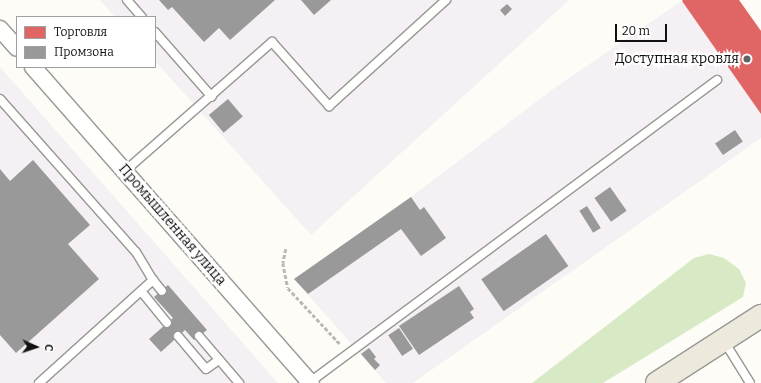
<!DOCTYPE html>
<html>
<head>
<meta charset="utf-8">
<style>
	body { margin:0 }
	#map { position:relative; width:761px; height:383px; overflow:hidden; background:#fdfcf7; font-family:Bitter,serif }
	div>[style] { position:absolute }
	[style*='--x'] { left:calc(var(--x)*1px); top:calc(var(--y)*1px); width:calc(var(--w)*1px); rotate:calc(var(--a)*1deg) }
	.industrial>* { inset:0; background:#f5f0f3 }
	.forest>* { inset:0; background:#d8eac5 }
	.shops>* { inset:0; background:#e06666 }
	.industry>* { inset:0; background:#999; transform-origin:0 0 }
	.path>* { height:2.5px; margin-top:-1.25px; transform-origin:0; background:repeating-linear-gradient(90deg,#b9b9b8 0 4px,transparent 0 6px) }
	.roads { filter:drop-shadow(1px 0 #979795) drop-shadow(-1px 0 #979795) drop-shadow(0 1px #979795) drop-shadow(0 -1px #979795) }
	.lane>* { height:8px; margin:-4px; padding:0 4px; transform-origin:4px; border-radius:4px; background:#fffffe }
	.street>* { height:16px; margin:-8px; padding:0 8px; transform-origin:8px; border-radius:8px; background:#fffffe }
	.primary>* { height:22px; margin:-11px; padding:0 11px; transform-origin:11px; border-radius:11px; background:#ede9dc }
	.dots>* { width:11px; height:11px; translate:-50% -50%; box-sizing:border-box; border:2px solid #fff; border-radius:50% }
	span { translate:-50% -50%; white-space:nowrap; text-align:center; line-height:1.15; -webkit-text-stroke:4px #fff; paint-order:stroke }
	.poi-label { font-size:14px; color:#111 }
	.right { translate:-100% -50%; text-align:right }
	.street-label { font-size:14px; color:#111 }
	.legend { position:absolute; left:16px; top:16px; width:140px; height:52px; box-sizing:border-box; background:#fff; border:1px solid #a0a0a0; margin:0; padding:5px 7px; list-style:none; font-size:12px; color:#111 }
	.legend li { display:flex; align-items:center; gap:8px; height:20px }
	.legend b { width:20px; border:1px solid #a0a0a0 }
	.north { position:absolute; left:16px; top:327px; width:40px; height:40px; -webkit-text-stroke:3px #fff; paint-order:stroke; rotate:93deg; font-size:11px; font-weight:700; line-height:16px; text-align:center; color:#111 }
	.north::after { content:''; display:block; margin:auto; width:14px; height:18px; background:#111; clip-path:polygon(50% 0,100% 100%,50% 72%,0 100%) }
	.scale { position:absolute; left:615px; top:24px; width:52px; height:18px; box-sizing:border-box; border:2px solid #111; border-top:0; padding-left:5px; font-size:12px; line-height:14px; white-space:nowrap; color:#111; -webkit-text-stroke:3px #fff; paint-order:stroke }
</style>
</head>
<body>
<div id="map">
	<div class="industrial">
		<i style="clip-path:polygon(100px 0,569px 0,311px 235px,155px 61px,155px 17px,115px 17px)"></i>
		<i style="clip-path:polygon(683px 0,739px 0,761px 31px,761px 138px,413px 383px,386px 383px,294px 279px,411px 197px,553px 89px)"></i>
		<i style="clip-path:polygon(0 67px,278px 383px,0 383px)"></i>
	</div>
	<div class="forest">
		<i style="clip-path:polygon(709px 254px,724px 258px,739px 269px,746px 283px,743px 297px,603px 383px,532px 383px,694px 258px)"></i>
	</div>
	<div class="shops">
		<i style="clip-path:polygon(683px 0,739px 0,761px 31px,761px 114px,682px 1px)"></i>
	</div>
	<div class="industry">
		<i style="clip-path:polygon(159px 0,275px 0,230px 40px,219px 28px,204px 42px,172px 7px,168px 10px)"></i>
		<i style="clip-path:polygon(301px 0,331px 0,314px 15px)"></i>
		<i style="clip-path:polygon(507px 4px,512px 9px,505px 16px,500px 10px)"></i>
		<i style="left:228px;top:99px;width:23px;height:25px;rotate:50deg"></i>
		<i style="left:735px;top:130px;width:14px;height:24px;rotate:56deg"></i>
		<i style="clip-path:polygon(33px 160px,90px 225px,68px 244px,99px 279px,16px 353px,0 335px,0 169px,10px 181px)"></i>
		<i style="left:610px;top:187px;width:29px;height:19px;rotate:55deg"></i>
		<i style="clip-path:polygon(411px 197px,420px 210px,424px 207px,446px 238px,421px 256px,401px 229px,308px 294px,294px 279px)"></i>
		<i style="left:587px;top:206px;width:26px;height:9px;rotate:58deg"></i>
		<i style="left:546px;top:234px;width:39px;height:79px;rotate:55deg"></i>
		<i style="clip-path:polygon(168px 285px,207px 330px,194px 340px,185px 330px,161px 352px,149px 339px,173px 318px,154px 297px)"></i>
		<i style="clip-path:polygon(459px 286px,474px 309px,470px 312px,474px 318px,419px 355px,399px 326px)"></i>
		<i style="left:399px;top:328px;width:25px;height:13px;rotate:56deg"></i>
		<i style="clip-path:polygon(369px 348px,376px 357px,374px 359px,380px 365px,375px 370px,361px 354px)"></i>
	</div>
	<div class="path">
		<i style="--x:286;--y:249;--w:14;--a:102"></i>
		<i style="--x:283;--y:263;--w:25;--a:79"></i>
		<i style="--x:288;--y:288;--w:78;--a:47.1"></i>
	</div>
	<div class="roads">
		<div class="lane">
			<i style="--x:127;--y:0;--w:23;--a:49"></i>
			<i style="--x:155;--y:32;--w:86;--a:48.8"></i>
			<i style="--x:0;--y:99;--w:205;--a:48.4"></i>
			<i style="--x:136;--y:252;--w:33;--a:59"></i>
			<i style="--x:153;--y:280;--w:14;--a:51"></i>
			<i style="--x:125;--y:171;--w:196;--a:-41.3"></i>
			<i style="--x:272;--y:42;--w:86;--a:48.3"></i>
			<i style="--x:329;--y:106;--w:158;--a:-42.2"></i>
			<i style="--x:141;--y:291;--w:41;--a:50.9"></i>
			<i style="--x:178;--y:336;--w:43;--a:49.7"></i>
			<i style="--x:206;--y:369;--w:16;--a:-35"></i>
			<i style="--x:199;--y:336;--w:62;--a:49.6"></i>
			<i style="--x:724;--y:341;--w:49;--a:58.2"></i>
			<i style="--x:310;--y:382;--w:507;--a:-36.58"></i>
			<i style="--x:39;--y:383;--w:154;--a:-42.1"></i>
		</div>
		<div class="street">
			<i style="--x:0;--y:29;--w:25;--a:48"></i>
			<i style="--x:33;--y:67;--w:421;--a:48.7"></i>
		</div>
		<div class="primary">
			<i style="--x:657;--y:383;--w:124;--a:-32.8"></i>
		</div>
	</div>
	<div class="dots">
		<i style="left:747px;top:59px;background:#646362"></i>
	</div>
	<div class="poi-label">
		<span class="right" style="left:739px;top:59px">Доступная кровля</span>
	</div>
	<div class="street-label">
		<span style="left:172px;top:225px;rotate:49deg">Промышленная улица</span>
	</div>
	<ul class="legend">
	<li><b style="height:11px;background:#e06666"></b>Торговля</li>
	<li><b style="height:11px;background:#999"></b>Промзона</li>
	</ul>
	<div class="north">С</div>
	<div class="scale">20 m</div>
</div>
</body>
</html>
